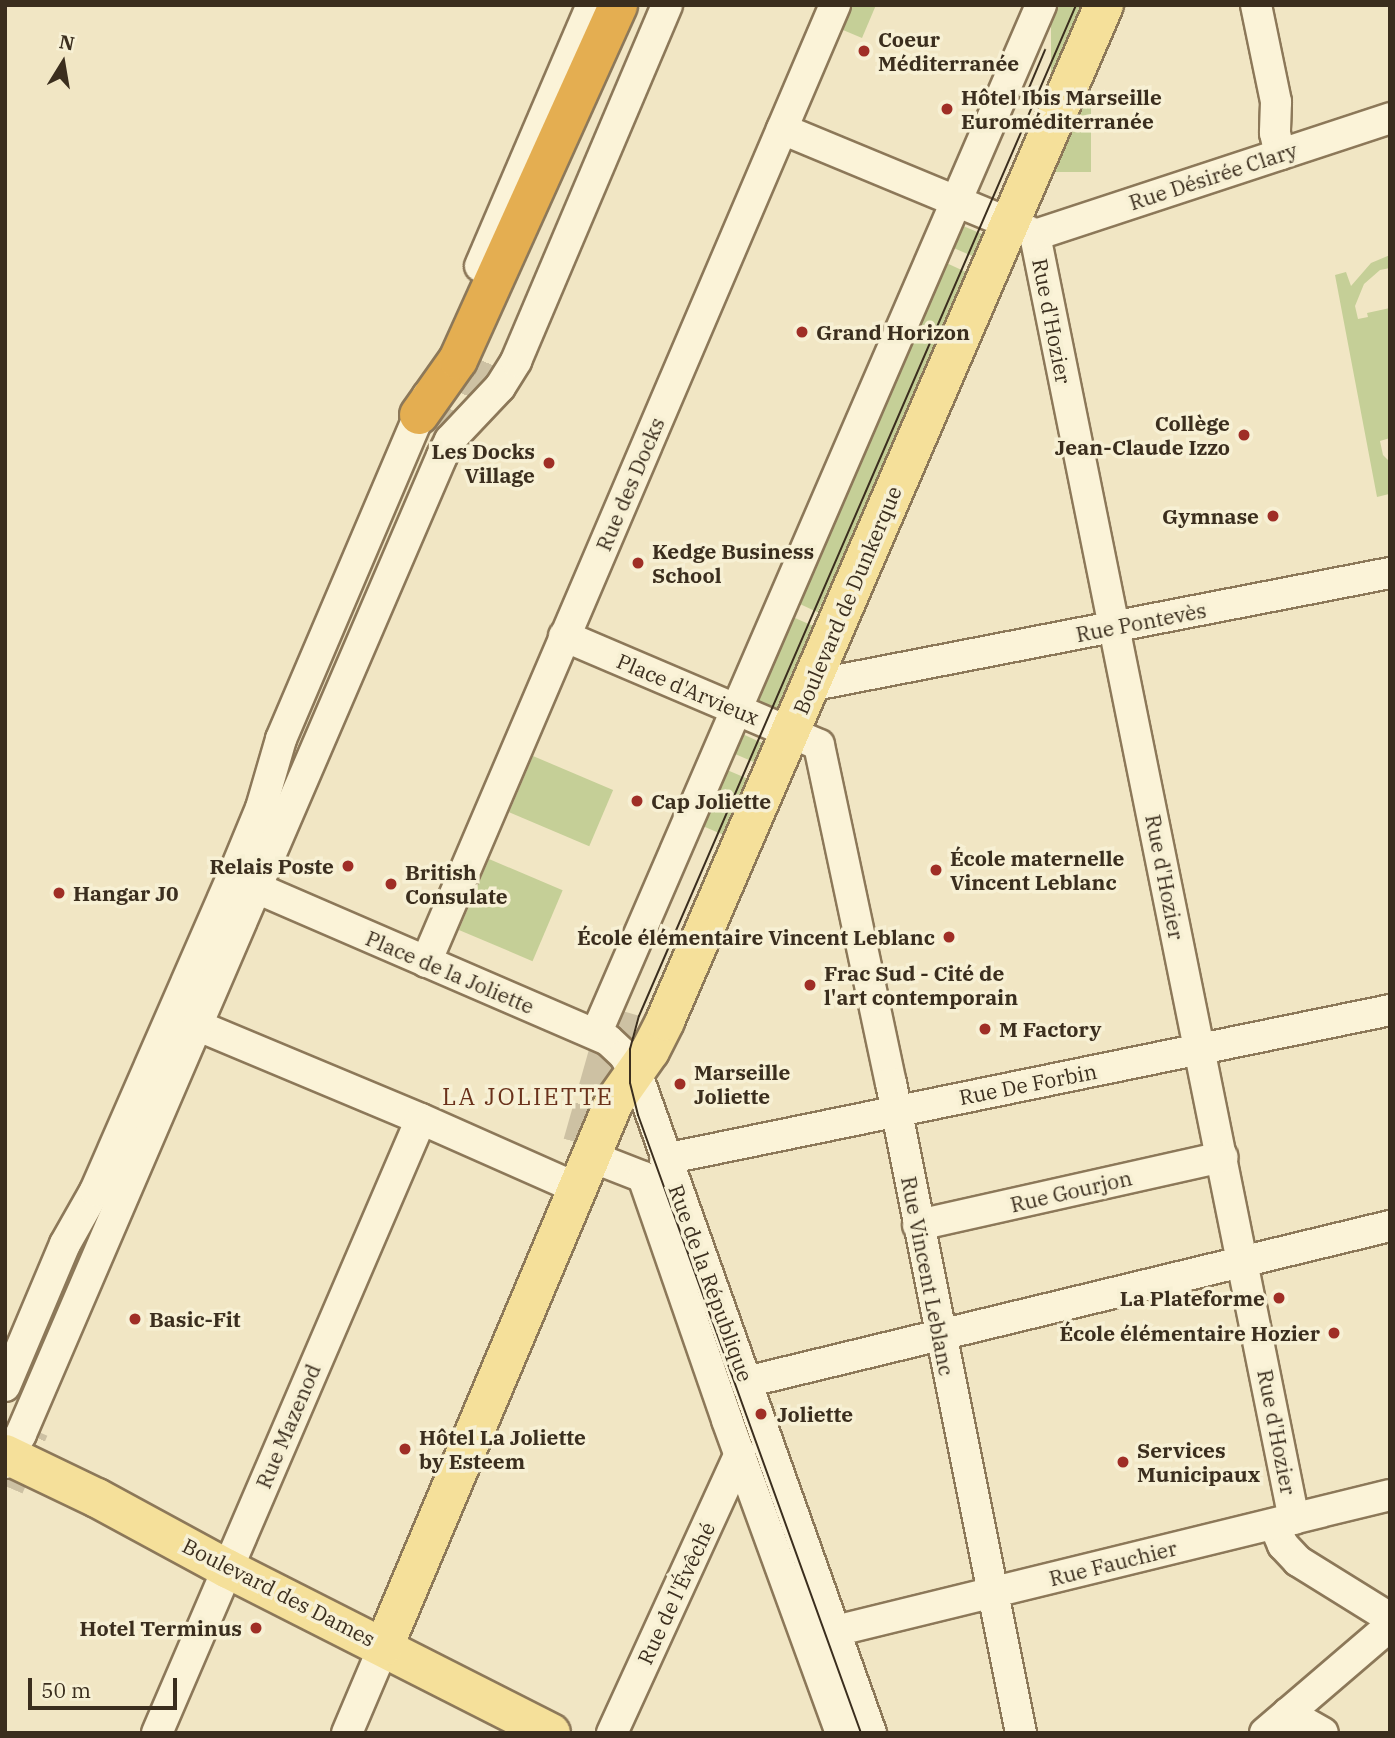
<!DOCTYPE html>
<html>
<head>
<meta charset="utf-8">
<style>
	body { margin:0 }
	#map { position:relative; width:1395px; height:1738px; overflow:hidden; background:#f1e6c4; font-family:"IBM Plex Serif",serif }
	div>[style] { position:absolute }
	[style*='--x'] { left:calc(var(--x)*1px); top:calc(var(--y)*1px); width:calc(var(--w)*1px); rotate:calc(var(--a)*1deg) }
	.green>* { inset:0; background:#c5cf97; transform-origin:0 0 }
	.highway-tunnel>* { height:38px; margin-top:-19px; transform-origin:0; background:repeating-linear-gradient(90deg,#cdc1a3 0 38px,transparent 0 57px) }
	.roads { filter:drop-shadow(2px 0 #8c7859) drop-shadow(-2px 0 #8c7859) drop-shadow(0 2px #8c7859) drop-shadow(0 -2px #8c7859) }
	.minor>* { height:30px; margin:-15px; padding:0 15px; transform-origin:15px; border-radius:15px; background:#fbf3d8 }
	.major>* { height:38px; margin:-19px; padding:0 19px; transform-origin:19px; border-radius:19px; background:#f5e09a }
	.highway>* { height:38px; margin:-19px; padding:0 19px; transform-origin:19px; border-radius:19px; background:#e4ae51 }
	.tram>* { height:2px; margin:-1px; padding:0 1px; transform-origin:1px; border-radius:1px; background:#3b2e1e }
	.dots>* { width:19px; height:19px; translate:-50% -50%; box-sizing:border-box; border:4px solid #f7f0d4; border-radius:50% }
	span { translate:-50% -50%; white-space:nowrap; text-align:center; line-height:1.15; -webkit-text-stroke:7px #f7f0d4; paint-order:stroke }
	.poi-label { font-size:21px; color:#3b2e1e; font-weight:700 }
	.left { translate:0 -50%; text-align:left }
	.right { translate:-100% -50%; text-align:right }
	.street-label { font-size:21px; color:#3b2e1e }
	.quarter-label { font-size:24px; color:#6a311b; letter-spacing:2px }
	.frame { position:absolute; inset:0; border:7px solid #3b2e1e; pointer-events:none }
	.north { position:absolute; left:28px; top:28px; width:70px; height:70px; -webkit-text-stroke:5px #f7f0d4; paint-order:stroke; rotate:11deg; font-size:19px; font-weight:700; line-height:28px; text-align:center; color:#3b2e1e }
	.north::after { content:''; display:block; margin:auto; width:24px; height:32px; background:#3b2e1e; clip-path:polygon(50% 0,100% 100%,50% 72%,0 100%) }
	.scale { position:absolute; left:28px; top:1678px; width:149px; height:32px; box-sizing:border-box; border:4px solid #3b2e1e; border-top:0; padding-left:9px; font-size:21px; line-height:24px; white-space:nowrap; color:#3b2e1e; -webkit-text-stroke:5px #f7f0d4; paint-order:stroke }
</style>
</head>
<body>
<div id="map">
	<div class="green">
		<i style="clip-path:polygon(853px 5px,876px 5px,862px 38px,843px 30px)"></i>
		<i style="left:1051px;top:5px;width:40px;height:167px"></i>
		<i style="left:956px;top:223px;width:38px;height:24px;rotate:23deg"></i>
		<i style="clip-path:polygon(1390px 255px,1390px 268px,1380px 270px,1364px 284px,1355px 306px,1358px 319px,1368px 317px,1367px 313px,1390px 308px,1390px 438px,1380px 441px,1383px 455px,1390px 462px,1389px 494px,1377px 497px,1335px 275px,1346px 272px,1351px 286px,1371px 263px)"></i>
		<i style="left:940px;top:260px;width:38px;height:371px;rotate:25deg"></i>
		<i style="left:786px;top:614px;width:39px;height:93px;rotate:24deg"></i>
		<i style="clip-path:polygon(738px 732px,767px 745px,763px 766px,728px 751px)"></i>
		<i style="left:533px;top:756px;width:87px;height:61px;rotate:23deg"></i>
		<i style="left:720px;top:767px;width:39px;height:61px;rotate:23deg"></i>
		<i style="left:489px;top:859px;width:80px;height:77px;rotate:23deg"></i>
	</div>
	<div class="highway-tunnel">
		<i style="--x:447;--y:449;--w:103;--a:-67.2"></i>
		<i style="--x:582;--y:1144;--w:139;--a:-74.2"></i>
		<i style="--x:5;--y:1486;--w:63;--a:-66.7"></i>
	</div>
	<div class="roads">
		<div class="minor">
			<i style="--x:1256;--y:5;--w:99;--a:78.3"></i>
			<i style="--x:1276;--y:102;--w:31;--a:92"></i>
			<i style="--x:1275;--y:133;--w:22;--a:77"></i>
			<i style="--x:782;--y:129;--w:266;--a:22.5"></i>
			<i style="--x:1035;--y:235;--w:1310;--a:78.6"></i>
			<i style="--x:1035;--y:235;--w:374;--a:-18.2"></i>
			<i style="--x:480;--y:266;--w:284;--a:-66.8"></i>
			<i style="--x:564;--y:636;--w:277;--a:23.1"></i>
			<i style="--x:819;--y:745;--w:346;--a:78"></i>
			<i style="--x:891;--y:1083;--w:663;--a:78.69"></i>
			<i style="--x:809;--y:686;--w:592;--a:-11.01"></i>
			<i style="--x:238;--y:880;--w:403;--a:23.4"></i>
			<i style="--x:608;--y:1040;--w:22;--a:43"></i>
			<i style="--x:624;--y:1055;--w:29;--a:59"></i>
			<i style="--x:639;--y:1080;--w:693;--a:70.44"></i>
			<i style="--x:426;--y:962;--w:1041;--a:-66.86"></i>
			<i style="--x:177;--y:1017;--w:264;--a:22.7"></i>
			<i style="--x:421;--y:1119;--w:173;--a:23.9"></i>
			<i style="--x:596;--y:1034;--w:1121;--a:-66.61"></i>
			<i style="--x:592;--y:1157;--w:55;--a:21.4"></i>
			<i style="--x:643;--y:1177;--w:257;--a:70.9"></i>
			<i style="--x:727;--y:1420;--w:333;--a:70"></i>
			<i style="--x:665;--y:1159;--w:740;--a:-11.61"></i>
			<i style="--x:918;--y:1225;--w:312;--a:-12.6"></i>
			<i style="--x:746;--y:1382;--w:663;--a:-13.62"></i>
			<i style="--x:5;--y:1386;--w:154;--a:-67.1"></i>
			<i style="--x:65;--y:1244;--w:61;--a:-60.5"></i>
			<i style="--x:95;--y:1191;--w:342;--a:-66.4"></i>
			<i style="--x:232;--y:878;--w:76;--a:-67.5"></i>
			<i style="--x:261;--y:808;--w:72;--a:-73.8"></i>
			<i style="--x:281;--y:739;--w:373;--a:-66.9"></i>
			<i style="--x:5;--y:1463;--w:33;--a:-61"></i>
			<i style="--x:21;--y:1434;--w:1065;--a:-66.71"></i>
			<i style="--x:442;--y:456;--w:18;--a:-63"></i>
			<i style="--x:450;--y:440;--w:73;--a:-46.7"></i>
			<i style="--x:500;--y:387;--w:31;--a:-58"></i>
			<i style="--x:516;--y:361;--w:387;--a:-67"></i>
			<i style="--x:1274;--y:1524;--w:23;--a:67"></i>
			<i style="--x:1283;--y:1545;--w:22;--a:47"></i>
			<i style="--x:1298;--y:1561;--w:108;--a:31.8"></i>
			<i style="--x:835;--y:1631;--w:571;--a:-13.77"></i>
			<i style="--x:1288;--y:1713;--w:40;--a:29.7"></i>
			<i style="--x:157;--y:1733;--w:668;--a:-66.73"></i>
			<i style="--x:347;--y:1733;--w:95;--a:-67"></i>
			<i style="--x:612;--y:1733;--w:308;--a:-65.4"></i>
			<i style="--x:1265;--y:1733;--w:165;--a:-40.6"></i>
		</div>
		<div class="major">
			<i style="--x:5;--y:1454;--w:102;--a:25.6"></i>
			<i style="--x:97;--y:1498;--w:149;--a:28.5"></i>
			<i style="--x:228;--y:1569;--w:362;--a:26.9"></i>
			<i style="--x:384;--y:1646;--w:591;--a:-67.08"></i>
			<i style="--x:614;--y:1102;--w:62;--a:-54.8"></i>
			<i style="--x:650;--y:1051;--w:34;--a:-63"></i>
			<i style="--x:665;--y:1021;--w:1107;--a:-66.63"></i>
		</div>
		<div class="highway">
			<i style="--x:419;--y:415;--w:67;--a:-54.7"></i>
			<i style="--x:458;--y:360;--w:389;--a:-65.7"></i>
		</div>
	</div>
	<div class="tram">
		<i style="--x:1026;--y:95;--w:49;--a:-67.1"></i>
		<i style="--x:861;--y:1733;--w:657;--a:-109.84"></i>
		<i style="--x:638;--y:1115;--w:33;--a:-104"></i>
		<i style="--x:630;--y:1083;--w:34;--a:-90"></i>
		<i style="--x:630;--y:1049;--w:34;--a:-75"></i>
		<i style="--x:639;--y:1016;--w:1101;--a:-66.62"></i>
	</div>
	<div class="dots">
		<i style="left:864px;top:51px;background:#9f2e26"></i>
		<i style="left:947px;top:109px;background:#9f2e26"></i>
		<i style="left:802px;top:332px;background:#9f2e26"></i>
		<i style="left:1244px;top:435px;background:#9f2e26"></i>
		<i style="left:549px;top:463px;background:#9f2e26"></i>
		<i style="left:1273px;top:516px;background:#9f2e26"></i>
		<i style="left:638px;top:563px;background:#9f2e26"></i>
		<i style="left:637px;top:801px;background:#9f2e26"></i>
		<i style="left:348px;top:866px;background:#9f2e26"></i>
		<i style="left:936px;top:870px;background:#9f2e26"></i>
		<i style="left:391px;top:884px;background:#9f2e26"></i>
		<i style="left:59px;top:893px;background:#9f2e26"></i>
		<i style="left:949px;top:937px;background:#9f2e26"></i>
		<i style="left:810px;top:985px;background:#9f2e26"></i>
		<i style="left:985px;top:1029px;background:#9f2e26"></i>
		<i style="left:680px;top:1084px;background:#9f2e26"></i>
		<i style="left:1279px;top:1298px;background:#9f2e26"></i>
		<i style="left:135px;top:1319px;background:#9f2e26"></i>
		<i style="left:1334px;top:1333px;background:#9f2e26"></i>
		<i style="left:761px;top:1414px;background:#9f2e26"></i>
		<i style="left:405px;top:1449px;background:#9f2e26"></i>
		<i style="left:1123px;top:1462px;background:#9f2e26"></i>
		<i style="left:256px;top:1628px;background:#9f2e26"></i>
	</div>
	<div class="poi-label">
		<span class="left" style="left:878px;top:51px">Coeur<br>Méditerranée</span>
		<span class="left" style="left:961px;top:109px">Hôtel Ibis Marseille<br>Euroméditerranée</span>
		<span class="left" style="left:816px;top:332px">Grand Horizon</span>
		<span class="right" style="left:1230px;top:435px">Collège<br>Jean-Claude Izzo</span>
		<span class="right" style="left:535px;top:463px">Les Docks<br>Village</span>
		<span class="right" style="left:1259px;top:516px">Gymnase</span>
		<span class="left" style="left:652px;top:563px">Kedge Business<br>School</span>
		<span class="left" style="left:651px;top:801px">Cap Joliette</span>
		<span class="left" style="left:950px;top:870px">École maternelle<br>Vincent Leblanc</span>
		<span class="right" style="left:334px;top:866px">Relais Poste</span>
		<span class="left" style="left:405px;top:884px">British<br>Consulate</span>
		<span class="left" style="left:73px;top:893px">Hangar J0</span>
		<span class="right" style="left:935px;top:937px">École élémentaire Vincent Leblanc</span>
		<span class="left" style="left:824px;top:985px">Frac Sud - Cité de<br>l'art contemporain</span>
		<span class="left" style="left:999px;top:1029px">M Factory</span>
		<span class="left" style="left:694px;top:1084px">Marseille<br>Joliette</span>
		<span class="right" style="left:1265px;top:1298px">La Plateforme</span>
		<span class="left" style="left:149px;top:1319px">Basic-Fit</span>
		<span class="right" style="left:1320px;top:1333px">École élémentaire Hozier</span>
		<span class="left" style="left:777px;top:1414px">Joliette</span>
		<span class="left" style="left:419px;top:1449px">Hôtel La Joliette<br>by Esteem</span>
		<span class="left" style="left:1137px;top:1462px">Services<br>Municipaux</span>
		<span class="right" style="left:242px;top:1628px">Hotel Terminus</span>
	</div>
	<div class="street-label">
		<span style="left:1213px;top:176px;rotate:-18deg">Rue Désirée Clary</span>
		<span style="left:1052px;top:321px;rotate:79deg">Rue d'Hozier</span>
		<span style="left:630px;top:484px;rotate:-67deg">Rue des Docks</span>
		<span style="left:847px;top:600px;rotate:-67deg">Boulevard de Dunkerque</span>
		<span style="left:1141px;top:622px;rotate:-11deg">Rue Pontevès</span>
		<span style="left:688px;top:689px;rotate:23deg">Place d'Arvieux</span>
		<span style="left:1165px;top:877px;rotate:79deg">Rue d'Hozier</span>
		<span style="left:450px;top:972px;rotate:23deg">Place de la Joliette</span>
		<span style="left:1028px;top:1084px;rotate:-11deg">Rue De Forbin</span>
		<span style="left:1071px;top:1191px;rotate:-13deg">Rue Gourjon</span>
		<span style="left:928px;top:1276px;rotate:79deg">Rue Vincent Leblanc</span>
		<span style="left:711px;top:1283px;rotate:70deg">Rue de la République</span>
		<span style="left:288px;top:1426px;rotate:-67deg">Rue Mazenod</span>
		<span style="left:1277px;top:1432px;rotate:79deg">Rue d'Hozier</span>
		<span style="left:1113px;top:1563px;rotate:-14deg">Rue Fauchier</span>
		<span style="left:279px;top:1592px;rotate:27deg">Boulevard des Dames</span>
		<span style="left:676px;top:1593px;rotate:-65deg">Rue de l'Évêché</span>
	</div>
	<div class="quarter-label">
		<span style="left:528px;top:1097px">LA JOLIETTE</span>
	</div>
	<div class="frame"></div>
	<div class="north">N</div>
	<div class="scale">50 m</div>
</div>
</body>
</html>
